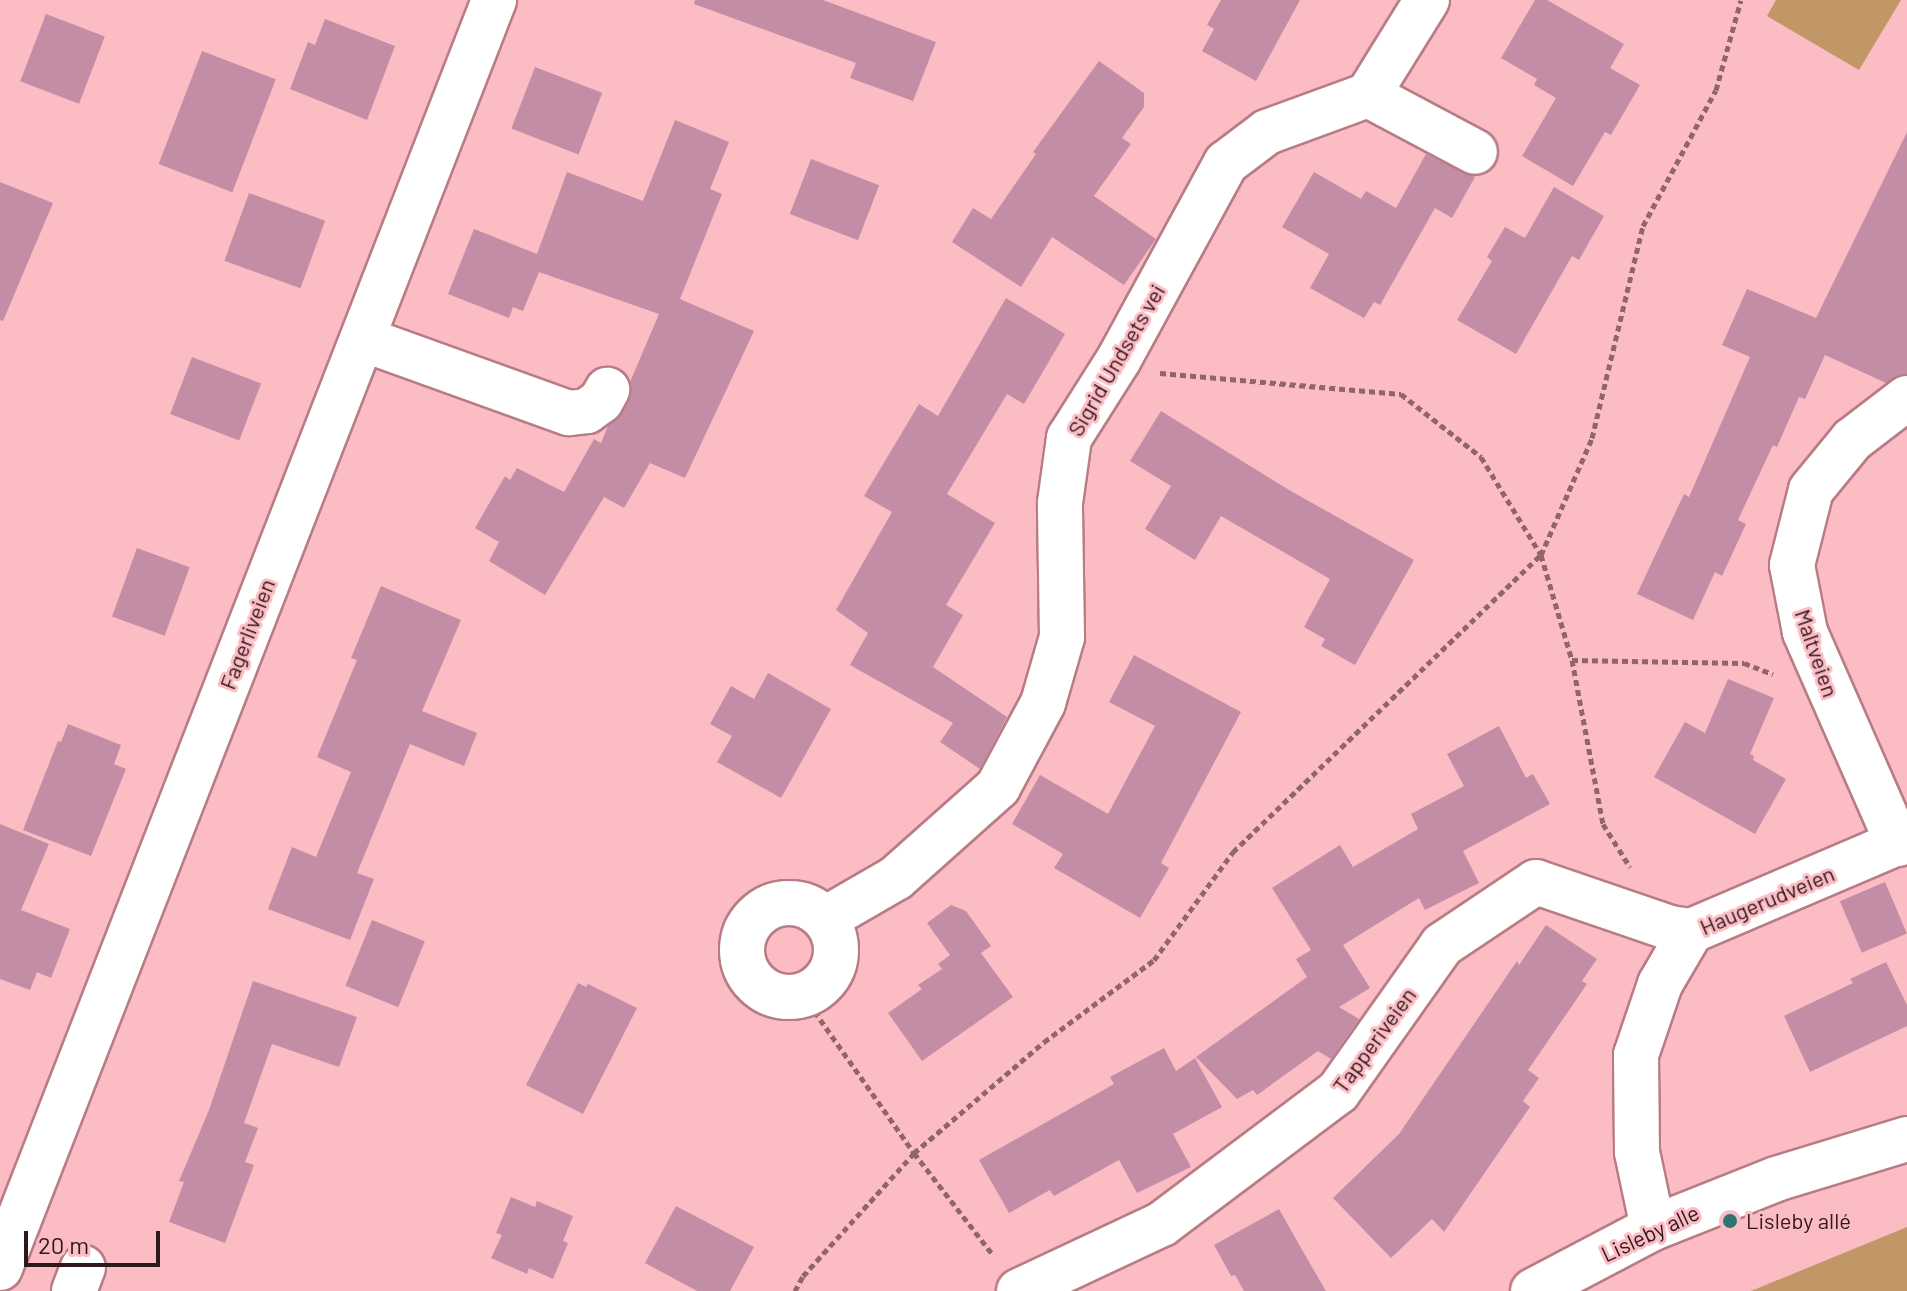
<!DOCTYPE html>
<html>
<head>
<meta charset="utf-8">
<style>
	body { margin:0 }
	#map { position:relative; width:1907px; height:1291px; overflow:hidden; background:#fcbcc4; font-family:Barlow,sans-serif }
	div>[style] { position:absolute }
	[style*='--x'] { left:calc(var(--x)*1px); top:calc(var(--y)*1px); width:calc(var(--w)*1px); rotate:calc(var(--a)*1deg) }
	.green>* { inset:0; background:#c19767 }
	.building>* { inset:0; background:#c48da6; transform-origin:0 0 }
	.path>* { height:5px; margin-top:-2.5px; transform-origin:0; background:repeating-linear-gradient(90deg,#90656b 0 6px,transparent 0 10px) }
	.roads { filter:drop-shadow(2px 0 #b87c85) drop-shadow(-2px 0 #b87c85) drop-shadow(0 2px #b87c85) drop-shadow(0 -2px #b87c85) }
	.minor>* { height:44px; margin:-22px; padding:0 22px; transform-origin:22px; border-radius:22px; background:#fff }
	.minor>.ring { margin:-22px; padding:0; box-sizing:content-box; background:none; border:44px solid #fff; border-radius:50% }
	.dots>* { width:22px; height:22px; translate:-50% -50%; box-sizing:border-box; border:4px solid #fcbcc4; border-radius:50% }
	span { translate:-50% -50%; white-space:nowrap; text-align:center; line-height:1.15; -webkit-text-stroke:6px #fcbcc4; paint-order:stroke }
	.street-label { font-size:22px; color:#2f181b }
	.poi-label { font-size:22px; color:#2f181b }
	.left { translate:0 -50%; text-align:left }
	.scale { position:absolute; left:24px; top:1231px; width:136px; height:36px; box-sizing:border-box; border:4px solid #2f181b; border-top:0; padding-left:10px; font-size:24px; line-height:28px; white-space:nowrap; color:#2f181b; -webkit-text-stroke:6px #fcbcc4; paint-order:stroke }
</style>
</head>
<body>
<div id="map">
	<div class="green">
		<i style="clip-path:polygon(1776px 0,1901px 0,1859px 70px,1767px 16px)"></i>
		<i style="clip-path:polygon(1907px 1227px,1907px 1291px,1751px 1291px)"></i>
	</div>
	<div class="building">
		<i style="clip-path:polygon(695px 0,823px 0,936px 42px,913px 101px,850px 78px,856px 63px,694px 4px)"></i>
		<i style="clip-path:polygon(1221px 0,1300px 0,1256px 81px,1202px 51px,1214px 29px,1207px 25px)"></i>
		<i style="clip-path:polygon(1535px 0,1547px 0,1624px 44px,1610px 68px,1640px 85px,1611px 135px,1605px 132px,1573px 186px,1522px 156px,1556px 98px,1534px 85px,1537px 79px,1501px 58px)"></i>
		<i style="left:46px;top:14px;width:63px;height:72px;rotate:21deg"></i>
		<i style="clip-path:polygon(325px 19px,395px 46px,367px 120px,290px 89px,308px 42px,315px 45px)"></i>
		<i style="left:202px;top:51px;width:79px;height:121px;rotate:21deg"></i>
		<i style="clip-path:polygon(1099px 61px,1144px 93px,1144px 107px,1122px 138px,1131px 144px,1094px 196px,1156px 239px,1124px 285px,1052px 237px,1021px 287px,952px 242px,973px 208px,991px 219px,1036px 154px,1033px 152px)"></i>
		<i style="left:535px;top:67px;width:72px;height:66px;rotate:21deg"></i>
		<i style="clip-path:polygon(675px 120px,729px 142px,710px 189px,722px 194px,680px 299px,754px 331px,685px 478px,650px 463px,624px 508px,604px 497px,545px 595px,489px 561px,499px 542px,475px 528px,505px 476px,510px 480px,517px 468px,564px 492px,594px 439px,601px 443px,608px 426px,629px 402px,630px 382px,659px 314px,539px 272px,523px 311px,513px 307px,509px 318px,448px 294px,474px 229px,537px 254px,567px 172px,643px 201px)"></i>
		<i style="clip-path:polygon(1907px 132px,1907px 374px,1886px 383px,1825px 355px,1805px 399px,1799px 397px,1777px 447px,1773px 445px,1738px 520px,1746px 524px,1722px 576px,1715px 572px,1693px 620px,1637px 594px,1684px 494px,1689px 497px,1750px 357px,1722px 345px,1747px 289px,1816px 318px)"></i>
		<i style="clip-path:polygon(1426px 154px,1475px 177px,1452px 218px,1435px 208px,1380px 305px,1374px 302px,1364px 318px,1310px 288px,1329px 254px,1282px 227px,1314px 172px,1361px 199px,1366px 191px,1396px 208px)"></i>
		<i style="left:811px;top:159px;width:73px;height:59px;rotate:21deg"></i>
		<i style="clip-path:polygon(0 182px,53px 203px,3px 321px,0 320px)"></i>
		<i style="clip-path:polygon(1554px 187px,1604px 216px,1579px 260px,1572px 256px,1516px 354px,1457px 320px,1492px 261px,1487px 257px,1505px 227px,1525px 238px)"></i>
		<i style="left:249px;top:193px;width:81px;height:72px;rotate:20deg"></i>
		<i style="clip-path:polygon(1006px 298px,1065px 334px,1024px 404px,1007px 394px,947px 494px,995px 523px,946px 605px,963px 615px,933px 667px,1007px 717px,980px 769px,940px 742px,953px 723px,850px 665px,868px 633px,836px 610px,892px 512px,864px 496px,919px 404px,938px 416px)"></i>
		<i style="left:192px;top:357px;width:74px;height:61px;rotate:21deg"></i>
		<i style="clip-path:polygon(1161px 411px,1289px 490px,1414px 560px,1355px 665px,1321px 646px,1325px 639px,1304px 627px,1330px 579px,1221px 516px,1195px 560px,1145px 529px,1171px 486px,1130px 461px)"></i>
		<i style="left:137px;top:548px;width:56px;height:73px;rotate:20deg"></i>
		<i style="clip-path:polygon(381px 586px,461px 620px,422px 711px,477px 733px,464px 766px,410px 744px,357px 873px,374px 879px,350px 940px,268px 909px,292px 847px,316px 857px,351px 772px,317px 757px,357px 660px,351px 658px)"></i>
		<i style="clip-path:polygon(1134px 655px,1241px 712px,1161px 863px,1169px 868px,1140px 918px,1054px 868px,1063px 854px,1012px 824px,1040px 775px,1108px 814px,1155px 726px,1109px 702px)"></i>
		<i style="clip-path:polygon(768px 673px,831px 709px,781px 798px,717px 762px,732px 736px,710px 724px,731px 686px,754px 699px)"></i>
		<i style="clip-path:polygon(1728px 679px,1774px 698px,1750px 754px,1754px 756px,1753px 760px,1786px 779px,1755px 834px,1654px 777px,1685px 722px,1705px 733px)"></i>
		<i style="clip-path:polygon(68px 724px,121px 745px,114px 764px,126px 769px,91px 856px,23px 830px,58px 741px,61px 742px)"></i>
		<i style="clip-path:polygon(1499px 726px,1526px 778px,1533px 774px,1550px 804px,1463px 851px,1479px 883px,1425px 910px,1419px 898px,1343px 945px,1370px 988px,1339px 1007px,1359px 1019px,1331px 1059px,1318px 1051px,1257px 1095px,1253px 1090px,1237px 1099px,1196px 1057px,1307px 977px,1296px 959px,1311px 950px,1272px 888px,1340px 845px,1353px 867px,1418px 829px,1411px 814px,1464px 786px,1447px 754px)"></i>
		<i style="clip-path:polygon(0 824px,49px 844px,21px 910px,70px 929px,51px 978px,37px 972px,30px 990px,0 979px)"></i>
		<i style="left:1885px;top:882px;width:56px;height:49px;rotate:67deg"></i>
		<i style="clip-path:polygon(951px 905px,966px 911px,991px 946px,981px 953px,1013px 997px,922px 1061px,888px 1013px,922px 989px,918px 985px,942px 969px,938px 964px,950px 955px,927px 923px)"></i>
		<i style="left:372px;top:920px;width:57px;height:71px;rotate:22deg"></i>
		<i style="clip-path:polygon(1546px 925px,1597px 959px,1582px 981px,1587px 984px,1528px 1070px,1539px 1078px,1523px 1101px,1530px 1107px,1444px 1232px,1432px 1219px,1391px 1258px,1333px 1198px,1399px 1134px,1517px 961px,1519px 965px)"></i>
		<i style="clip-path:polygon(1886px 962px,1907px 1005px,1907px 1026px,1810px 1072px,1784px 1016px,1853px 983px,1850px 979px)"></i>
		<i style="clip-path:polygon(253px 981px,357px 1017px,339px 1067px,272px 1044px,244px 1123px,258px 1128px,245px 1162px,254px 1165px,225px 1243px,169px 1222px,184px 1182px,179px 1181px,209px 1110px)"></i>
		<i style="clip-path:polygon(578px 983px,586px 987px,588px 984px,637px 1008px,583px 1114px,526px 1085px)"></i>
		<i style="clip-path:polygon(1164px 1048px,1176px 1071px,1195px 1058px,1222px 1107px,1173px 1134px,1191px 1167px,1137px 1193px,1119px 1160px,1054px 1196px,1050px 1190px,1009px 1213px,979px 1160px,1114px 1084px,1110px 1077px)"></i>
		<i style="clip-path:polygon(511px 1197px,535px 1207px,537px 1201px,573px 1216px,563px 1241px,568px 1243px,553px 1279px,529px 1268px,527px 1274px,491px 1258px,502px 1235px,496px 1233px)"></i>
		<i style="clip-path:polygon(676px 1206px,754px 1247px,730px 1291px,697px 1291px,645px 1263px)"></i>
		<i style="clip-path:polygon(1279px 1209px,1305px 1255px,1326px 1291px,1244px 1291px,1235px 1275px,1231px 1276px,1214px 1245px)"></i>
	</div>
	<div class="path">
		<i style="--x:1160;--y:373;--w:242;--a:5"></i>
		<i style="--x:1401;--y:394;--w:102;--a:38.2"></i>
		<i style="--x:1481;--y:457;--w:115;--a:58.5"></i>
		<i style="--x:1541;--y:555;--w:109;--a:73.6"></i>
		<i style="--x:1572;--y:660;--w:167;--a:79.3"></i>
		<i style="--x:1603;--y:824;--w:51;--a:57.9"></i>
		<i style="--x:1572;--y:660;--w:172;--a:1"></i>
		<i style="--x:1744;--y:663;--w:31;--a:21"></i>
		<i style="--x:803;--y:995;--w:193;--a:54.9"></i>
		<i style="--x:914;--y:1153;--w:129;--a:52.2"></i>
		<i style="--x:795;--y:1291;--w:17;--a:-62"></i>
		<i style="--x:803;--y:1276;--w:166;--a:-47.9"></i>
		<i style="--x:914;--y:1153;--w:171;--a:-40.5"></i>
		<i style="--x:1044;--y:1042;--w:137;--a:-36.7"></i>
		<i style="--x:1154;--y:960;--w:134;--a:-53.8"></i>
		<i style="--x:1233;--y:852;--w:428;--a:-44"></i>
		<i style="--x:1541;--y:555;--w:128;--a:-66.4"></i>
		<i style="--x:1592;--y:438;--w:218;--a:-76.5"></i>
		<i style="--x:1643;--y:226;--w:154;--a:-61.8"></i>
		<i style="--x:1716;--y:90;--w:93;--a:-74.5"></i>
	</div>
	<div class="roads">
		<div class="minor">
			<i style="--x:1368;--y:95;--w:121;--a:28"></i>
			<i style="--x:363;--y:339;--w:219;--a:19.8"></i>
			<i style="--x:569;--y:413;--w:18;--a:-6"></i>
			<i style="--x:587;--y:411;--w:17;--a:-36"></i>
			<i style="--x:601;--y:401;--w:13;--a:-61"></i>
			<i style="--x:1898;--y:844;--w:232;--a:-113.7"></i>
			<i style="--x:1805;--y:632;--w:68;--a:-101"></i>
			<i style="--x:1792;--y:565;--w:77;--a:-75.8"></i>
			<i style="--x:1811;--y:490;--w:65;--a:-50.6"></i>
			<i style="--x:1852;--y:440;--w:69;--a:-37.4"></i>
			<i class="ring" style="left:742px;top:903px;width:50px;height:50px"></i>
			<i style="--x:825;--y:919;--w:82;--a:-30"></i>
			<i style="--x:896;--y:878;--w:137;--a:-41.7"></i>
			<i style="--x:998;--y:787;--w:95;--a:-61.8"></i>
			<i style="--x:1043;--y:703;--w:69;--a:-73.9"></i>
			<i style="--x:1062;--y:637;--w:134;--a:-90.9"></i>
			<i style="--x:1060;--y:503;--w:66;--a:-82.1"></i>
			<i style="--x:1069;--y:438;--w:93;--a:-57.7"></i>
			<i style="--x:1119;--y:359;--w:223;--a:-61.4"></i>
			<i style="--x:1226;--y:163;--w:51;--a:-37.1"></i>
			<i style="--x:1267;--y:132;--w:108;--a:-20.1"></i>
			<i style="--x:1368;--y:95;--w:112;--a:-58.2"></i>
			<i style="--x:1653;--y:1228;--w:78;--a:-101.9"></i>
			<i style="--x:1637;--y:1152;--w:97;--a:-90.6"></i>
			<i style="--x:1636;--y:1055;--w:75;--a:-71.3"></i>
			<i style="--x:1660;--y:984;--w:61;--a:-59.7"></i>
			<i style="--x:1691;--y:931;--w:235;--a:-23.1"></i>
			<i style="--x:0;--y:1268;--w:1361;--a:-68.71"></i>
			<i style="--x:74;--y:1291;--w:25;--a:-69"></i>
			<i style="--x:1019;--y:1291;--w:158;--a:-25.1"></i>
			<i style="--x:1162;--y:1224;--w:220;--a:-36.9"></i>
			<i style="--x:1338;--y:1092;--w:180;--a:-54.7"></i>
			<i style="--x:1442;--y:945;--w:113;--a:-33.8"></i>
			<i style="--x:1536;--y:882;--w:142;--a:18.9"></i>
			<i style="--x:1670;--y:928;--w:21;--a:8"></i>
			<i style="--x:1533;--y:1291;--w:136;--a:-27.7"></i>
			<i style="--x:1653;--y:1228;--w:132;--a:-21.7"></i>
			<i style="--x:1776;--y:1179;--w:137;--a:-17"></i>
		</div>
	</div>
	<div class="dots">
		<i style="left:1730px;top:1221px;background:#2c7571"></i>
	</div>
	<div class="street-label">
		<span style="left:1116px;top:360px;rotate:-60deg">Sigrid Undsets vei</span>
		<span style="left:247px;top:634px;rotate:-69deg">Fagerliveien</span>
		<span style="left:1817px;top:653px;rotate:71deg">Maltveien</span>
		<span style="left:1767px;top:900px;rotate:-23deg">Haugerudveien</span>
		<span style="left:1374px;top:1040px;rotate:-54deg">Tapperiveien</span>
		<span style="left:1650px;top:1233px;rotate:-25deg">Lisleby alle</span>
	</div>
	<div class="poi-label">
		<span class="left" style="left:1746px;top:1221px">Lisleby allé</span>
	</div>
	<div class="scale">20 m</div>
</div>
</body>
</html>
